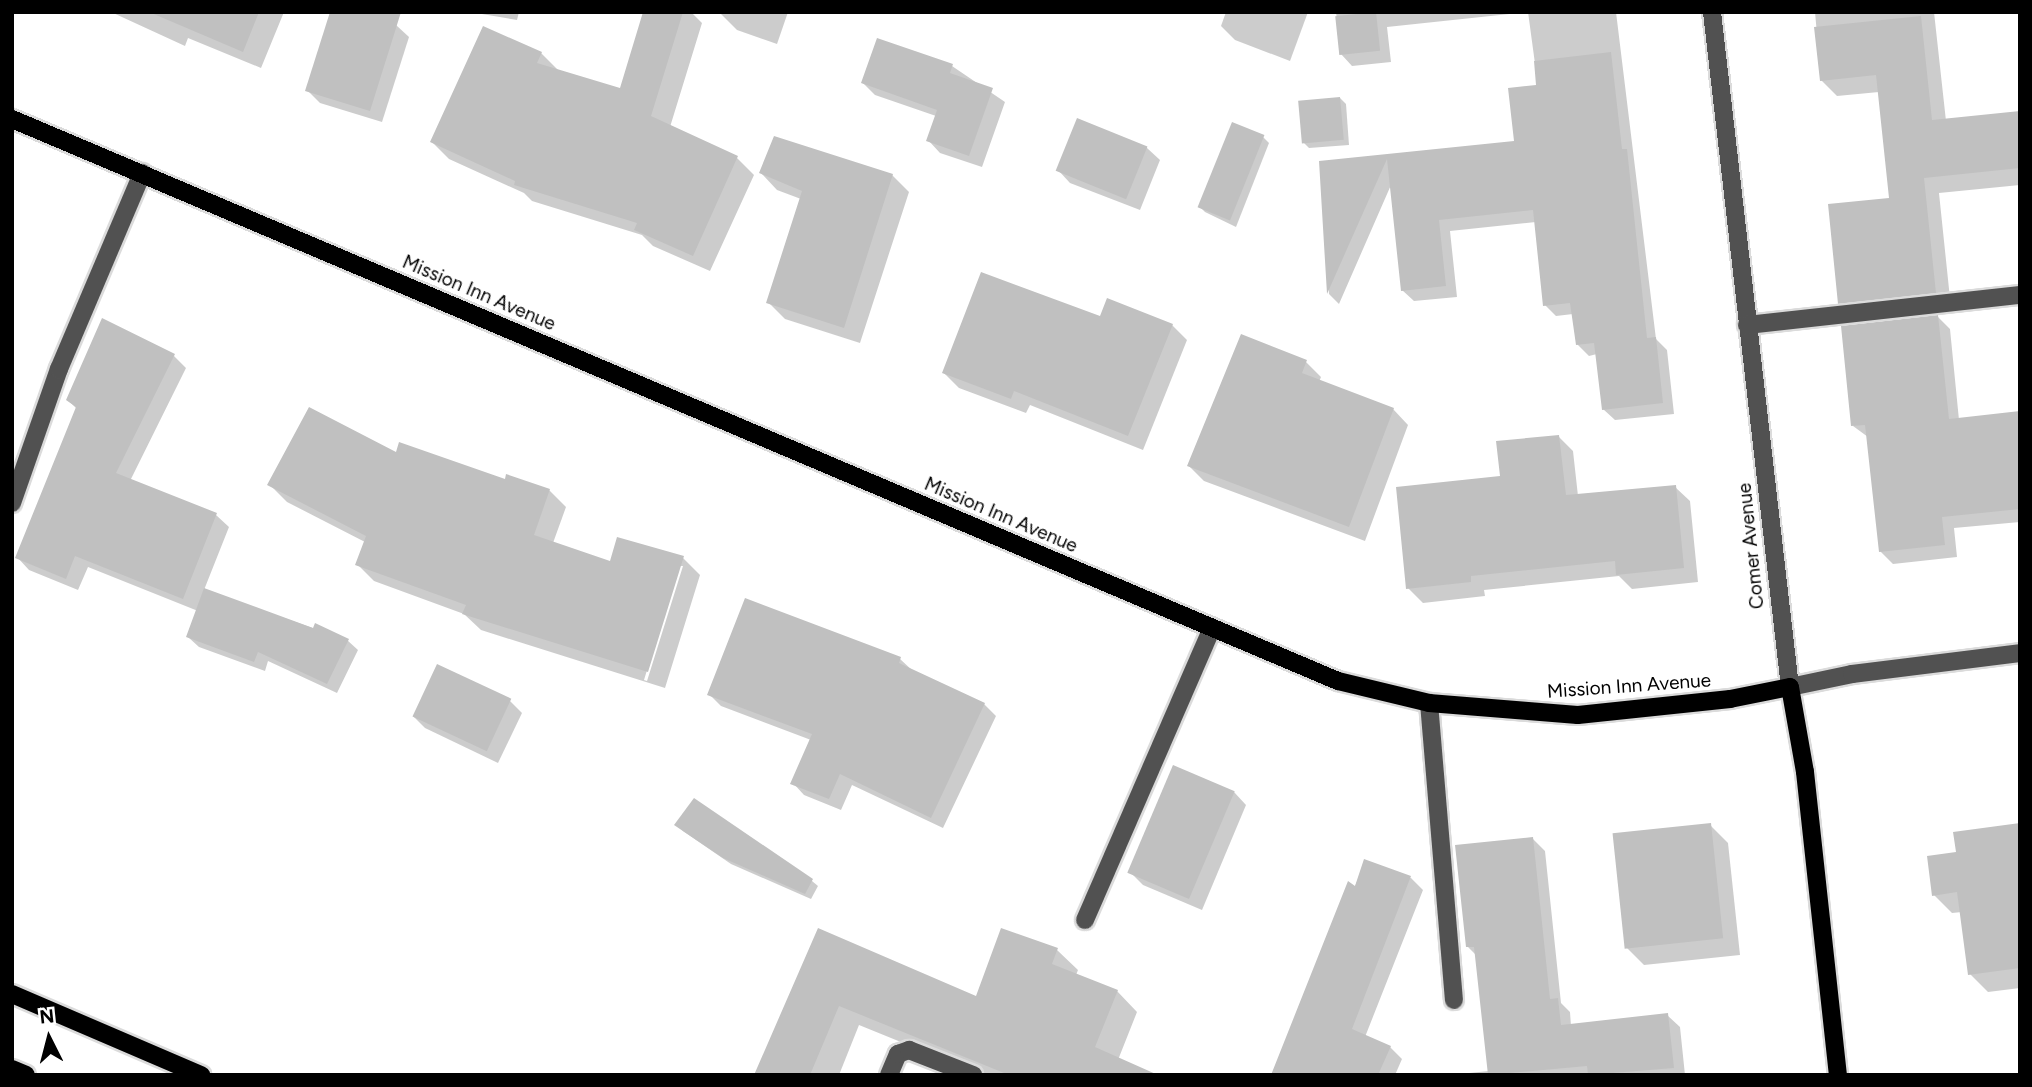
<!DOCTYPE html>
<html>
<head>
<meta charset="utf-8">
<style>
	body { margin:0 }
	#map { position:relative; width:2032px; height:1087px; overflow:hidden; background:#fff; font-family:Figtree,sans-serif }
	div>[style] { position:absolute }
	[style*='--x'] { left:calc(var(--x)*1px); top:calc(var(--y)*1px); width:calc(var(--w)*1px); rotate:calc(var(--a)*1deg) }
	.shadow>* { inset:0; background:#0003 }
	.building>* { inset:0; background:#c0c0c0; transform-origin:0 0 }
	.roads { filter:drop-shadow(2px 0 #dbdbdb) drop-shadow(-2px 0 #dbdbdb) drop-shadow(0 2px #dbdbdb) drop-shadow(0 -2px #dbdbdb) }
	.minor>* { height:18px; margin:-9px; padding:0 9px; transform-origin:9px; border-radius:9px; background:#515151 }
	.major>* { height:18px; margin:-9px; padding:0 9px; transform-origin:9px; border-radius:9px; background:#000 }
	span { translate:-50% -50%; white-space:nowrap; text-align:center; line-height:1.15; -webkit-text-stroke:5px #fff; paint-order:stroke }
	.street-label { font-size:19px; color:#000 }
	.frame { position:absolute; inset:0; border:14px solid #000; pointer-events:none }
	.north { position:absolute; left:14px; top:1003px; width:70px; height:70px; -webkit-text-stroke:5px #fff; paint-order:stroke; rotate:354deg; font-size:19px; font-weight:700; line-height:28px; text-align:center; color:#000 }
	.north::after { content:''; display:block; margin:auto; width:24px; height:32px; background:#000; clip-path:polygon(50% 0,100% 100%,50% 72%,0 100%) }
</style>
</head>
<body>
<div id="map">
	<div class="shadow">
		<i style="clip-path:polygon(111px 12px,284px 12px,261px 68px,188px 38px,185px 46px)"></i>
		<i style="clip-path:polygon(470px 12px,519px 12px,517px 20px)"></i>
		<i style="clip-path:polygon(645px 12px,691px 12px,702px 23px,670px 127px,737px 158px,754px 175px,710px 271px,653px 246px,642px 235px,532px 201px,524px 193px,449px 159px,432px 142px,541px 53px,559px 71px,621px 90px)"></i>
		<i style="clip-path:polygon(719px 12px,788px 12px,777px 44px,737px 30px)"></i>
		<i style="clip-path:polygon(1226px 12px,1308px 12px,1290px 61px,1235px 40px,1221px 26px)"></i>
		<i style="clip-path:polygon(1336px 12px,1528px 12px,1387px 27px,1391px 62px,1352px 66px,1341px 54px)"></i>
		<i style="clip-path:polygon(1528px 12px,1616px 12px,1656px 339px,1667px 350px,1674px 414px,1615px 420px,1603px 409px,1597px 354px,1589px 356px,1577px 344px,1573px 314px,1556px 316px,1545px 305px,1536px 222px,1450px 231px,1457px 297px,1414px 301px,1402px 290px,1391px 185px,1339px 304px,1329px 294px,1321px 163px,1516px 142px,1538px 86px)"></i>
		<i style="clip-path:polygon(1815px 12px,1934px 12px,1946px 121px,2020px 113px,2020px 185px,1939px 193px,1951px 308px,1856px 318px,1840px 303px,1890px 199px,1879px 92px,1837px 96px,1821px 80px)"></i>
		<i style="clip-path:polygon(396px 25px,409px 37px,382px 122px,320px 103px,307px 90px)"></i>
		<i style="clip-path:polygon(952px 66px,1005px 102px,982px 167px,940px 153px,928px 140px,936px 116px,875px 95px,863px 83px)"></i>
		<i style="clip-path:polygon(1340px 98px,1346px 104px,1349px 145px,1309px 148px,1303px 142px)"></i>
		<i style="clip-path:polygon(1078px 120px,1147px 148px,1160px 160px,1140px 210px,1070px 183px,1058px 170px)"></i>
		<i style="clip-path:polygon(1263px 137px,1269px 143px,1236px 227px,1205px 212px,1199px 206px)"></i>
		<i style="clip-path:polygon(761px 173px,892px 175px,909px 192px,860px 343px,785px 319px,768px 302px,801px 199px,777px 190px)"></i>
		<i style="clip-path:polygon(1938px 317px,1950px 329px,1959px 420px,2020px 413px,2020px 522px,1954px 528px,1957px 557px,1893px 564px,1880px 551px,1868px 437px,1853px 426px)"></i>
		<i style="clip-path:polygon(1101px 318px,1172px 325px,1187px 340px,1143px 450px,1030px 405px,1026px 413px,959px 388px,944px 373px)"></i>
		<i style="clip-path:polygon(174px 356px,186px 368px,130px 481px,216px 515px,229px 527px,204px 590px,347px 640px,358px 650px,337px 693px,268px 661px,265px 671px,199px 647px,188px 637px,198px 611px,88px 567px,78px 590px,29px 570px,17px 557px,77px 409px,68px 400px)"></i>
		<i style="clip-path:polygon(1306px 362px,1321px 377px,1319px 382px,1393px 409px,1408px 425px,1365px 541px,1204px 481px,1189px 466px)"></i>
		<i style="clip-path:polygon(1559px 437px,1573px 451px,1578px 496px,1675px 487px,1690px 501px,1698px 582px,1632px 589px,1619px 576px,1484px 590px,1485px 596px,1423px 603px,1408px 588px,1502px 478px)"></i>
		<i style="clip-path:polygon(evenodd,397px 454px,549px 490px,566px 507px,553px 543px,611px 563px,683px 558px,700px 575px,665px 688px,481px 630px,464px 614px,374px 581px,357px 564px,365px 542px,287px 502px,270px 485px,397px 454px,679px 566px,683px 566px,647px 681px,644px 680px,679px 566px)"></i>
		<i style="clip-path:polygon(900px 659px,913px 671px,984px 704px,996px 716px,943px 828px,852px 785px,841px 810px,804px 795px,793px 783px,811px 740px,721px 706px,709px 694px)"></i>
		<i style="clip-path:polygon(510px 701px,522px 713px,498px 763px,425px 728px,413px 716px)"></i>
		<i style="clip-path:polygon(1234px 792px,1246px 805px,1202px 910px,1143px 885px,1130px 872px)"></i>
		<i style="clip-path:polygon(694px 800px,812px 881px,818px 886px,811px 899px,731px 864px,683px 831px,677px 825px)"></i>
		<i style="clip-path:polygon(1710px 825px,1728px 843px,1740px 955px,1644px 965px,1626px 947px)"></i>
		<i style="clip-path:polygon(2020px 825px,2020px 988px,1988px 992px,1970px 974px,1962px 912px,1952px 913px,1934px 895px,1958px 854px)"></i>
		<i style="clip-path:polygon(1533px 839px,1545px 851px,1561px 1003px,1570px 1012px,1571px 1026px,1667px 1015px,1680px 1027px,1685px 1075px,1449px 1075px,1489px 1071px,1477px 956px,1468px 947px)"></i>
		<i style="clip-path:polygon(1366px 861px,1411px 878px,1423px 890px,1365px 1037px,1390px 1047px,1402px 1059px,1395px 1075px,1273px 1075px)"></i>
		<i style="clip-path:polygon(818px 930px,977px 999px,1057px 950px,1078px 970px,1076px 975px,1117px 991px,1137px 1012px,1118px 1060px,1145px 1075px,982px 1075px,859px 1025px,839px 1075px,756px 1075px)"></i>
	</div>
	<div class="building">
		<i style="clip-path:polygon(149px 12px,259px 12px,243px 52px)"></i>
		<i style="clip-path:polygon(330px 12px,401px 12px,370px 111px,305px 91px)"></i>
		<i style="clip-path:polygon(643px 12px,683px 12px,651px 116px,738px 156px,693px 256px,634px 230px,637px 223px,514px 185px,515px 181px,430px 142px,483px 26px,542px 52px,537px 63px,620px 88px)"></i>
		<i style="left:1376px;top:12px;width:39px;height:41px;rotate:84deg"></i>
		<i style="clip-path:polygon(1921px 16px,1932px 120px,2020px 111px,2020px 168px,1924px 178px,1936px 293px,1838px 304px,1828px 204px,1889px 198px,1876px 75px,1820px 81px,1814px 27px)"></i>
		<i style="clip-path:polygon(877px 38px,953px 64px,950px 73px,993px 88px,969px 156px,926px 141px,937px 110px,861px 83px)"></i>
		<i style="clip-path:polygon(1611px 52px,1622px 149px,1627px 149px,1647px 338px,1656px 337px,1663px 403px,1602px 410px,1594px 343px,1576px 345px,1570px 303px,1543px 306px,1533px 210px,1439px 220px,1446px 286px,1401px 291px,1387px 159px,1327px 294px,1319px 161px,1514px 141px,1508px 88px,1536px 85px,1534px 61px)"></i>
		<i style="left:1340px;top:97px;width:43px;height:42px;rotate:85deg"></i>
		<i style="left:1077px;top:118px;width:76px;height:57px;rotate:22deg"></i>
		<i style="left:1232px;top:122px;width:35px;height:92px;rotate:22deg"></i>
		<i style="clip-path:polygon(774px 136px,893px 174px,844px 328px,766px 303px,802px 191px,759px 173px)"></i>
		<i style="clip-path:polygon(981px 272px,1100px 316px,1107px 298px,1173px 324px,1128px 436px,1014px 391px,1011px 399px,942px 373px)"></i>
		<i style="clip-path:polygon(1938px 315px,1949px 419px,2020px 411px,2020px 509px,1942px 517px,1945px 545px,1879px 552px,1865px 425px,1851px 426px,1841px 326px)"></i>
		<i style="clip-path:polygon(102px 318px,175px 354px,116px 473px,217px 513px,183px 599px,75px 556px,66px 579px,15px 558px,76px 407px,66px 400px)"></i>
		<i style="clip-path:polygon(1241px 334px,1307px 360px,1302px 373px,1394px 408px,1349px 527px,1187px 466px)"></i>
		<i style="clip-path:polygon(309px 407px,396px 452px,399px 442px,505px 479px,506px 474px,550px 489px,534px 535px,610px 561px,617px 537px,684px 556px,648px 672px,462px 614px,466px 605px,355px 565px,366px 536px,267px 485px)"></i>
		<i style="clip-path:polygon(1559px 435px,1566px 495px,1676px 485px,1684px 568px,1616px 575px,1615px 561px,1471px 576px,1471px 582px,1406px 589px,1396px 487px,1500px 476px,1496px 441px)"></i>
		<i style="clip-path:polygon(204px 588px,313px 628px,315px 623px,349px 639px,327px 684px,258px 652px,254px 662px,186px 637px)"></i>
		<i style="clip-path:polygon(745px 598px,901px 657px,899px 663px,985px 703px,931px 818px,840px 774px,829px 799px,790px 784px,812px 734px,707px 695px)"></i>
		<i style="left:437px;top:664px;width:82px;height:58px;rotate:25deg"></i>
		<i style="left:1173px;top:765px;width:67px;height:117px;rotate:23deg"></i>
		<i style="clip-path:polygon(694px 798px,813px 879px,805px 894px,723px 858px,674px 825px)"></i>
		<i style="left:1711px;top:823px;width:116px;height:99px;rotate:84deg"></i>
		<i style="clip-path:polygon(2020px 823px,2020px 968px,1968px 975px,1957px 892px,1932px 896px,1927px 856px,1956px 852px,1953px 832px)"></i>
		<i style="clip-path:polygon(1533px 837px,1550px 999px,1558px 998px,1561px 1025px,1668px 1013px,1674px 1068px,1588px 1075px,1587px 1066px,1488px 1075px,1474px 947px,1466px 947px,1455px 845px)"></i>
		<i style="clip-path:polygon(1364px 859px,1411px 876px,1352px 1029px,1391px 1046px,1378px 1075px,1271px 1075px,1348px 881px,1355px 886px)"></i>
		<i style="clip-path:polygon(818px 928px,976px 996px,1001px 928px,1058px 948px,1052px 964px,1118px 990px,1095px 1047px,1158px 1075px,1009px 1075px,839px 1006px,810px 1075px,754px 1075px)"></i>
	</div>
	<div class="roads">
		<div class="minor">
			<i style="--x:1712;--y:12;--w:679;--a:83.41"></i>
			<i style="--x:1790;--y:687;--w:63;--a:-11.8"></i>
			<i style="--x:1852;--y:674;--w:169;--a:-7.1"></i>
			<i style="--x:1747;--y:325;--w:275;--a:-6.3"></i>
			<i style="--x:12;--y:503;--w:142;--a:-70.7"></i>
			<i style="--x:59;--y:369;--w:213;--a:-67"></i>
			<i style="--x:1429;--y:703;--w:298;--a:85.2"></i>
			<i style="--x:1085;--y:920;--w:318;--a:-66.5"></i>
			<i style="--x:889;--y:1075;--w:23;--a:-67"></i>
			<i style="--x:898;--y:1054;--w:12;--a:-20"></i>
			<i style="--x:909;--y:1050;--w:69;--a:21.3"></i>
		</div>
		<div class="major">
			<i style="--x:12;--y:119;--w:1440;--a:22.97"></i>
			<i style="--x:1338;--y:681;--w:94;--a:13.6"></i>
			<i style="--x:1429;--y:703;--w:149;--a:4.6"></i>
			<i style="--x:1578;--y:715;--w:153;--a:-6"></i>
			<i style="--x:1730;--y:699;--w:61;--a:-11.3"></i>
			<i style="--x:1790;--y:687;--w:86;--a:80"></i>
			<i style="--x:1805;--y:772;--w:305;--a:83.8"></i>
			<i style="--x:12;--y:994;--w:206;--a:23.2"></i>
			<i style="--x:12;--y:1069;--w:15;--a:23"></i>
		</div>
	</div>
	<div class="street-label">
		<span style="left:479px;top:293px;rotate:23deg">Mission Inn Avenue</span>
		<span style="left:1001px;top:515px;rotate:23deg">Mission Inn Avenue</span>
		<span style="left:1751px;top:546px;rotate:-96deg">Comer Avenue</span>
		<span style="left:1629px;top:686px;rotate:-4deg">Mission Inn Avenue</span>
	</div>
	<div class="frame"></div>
	<div class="north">N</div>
</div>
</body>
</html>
